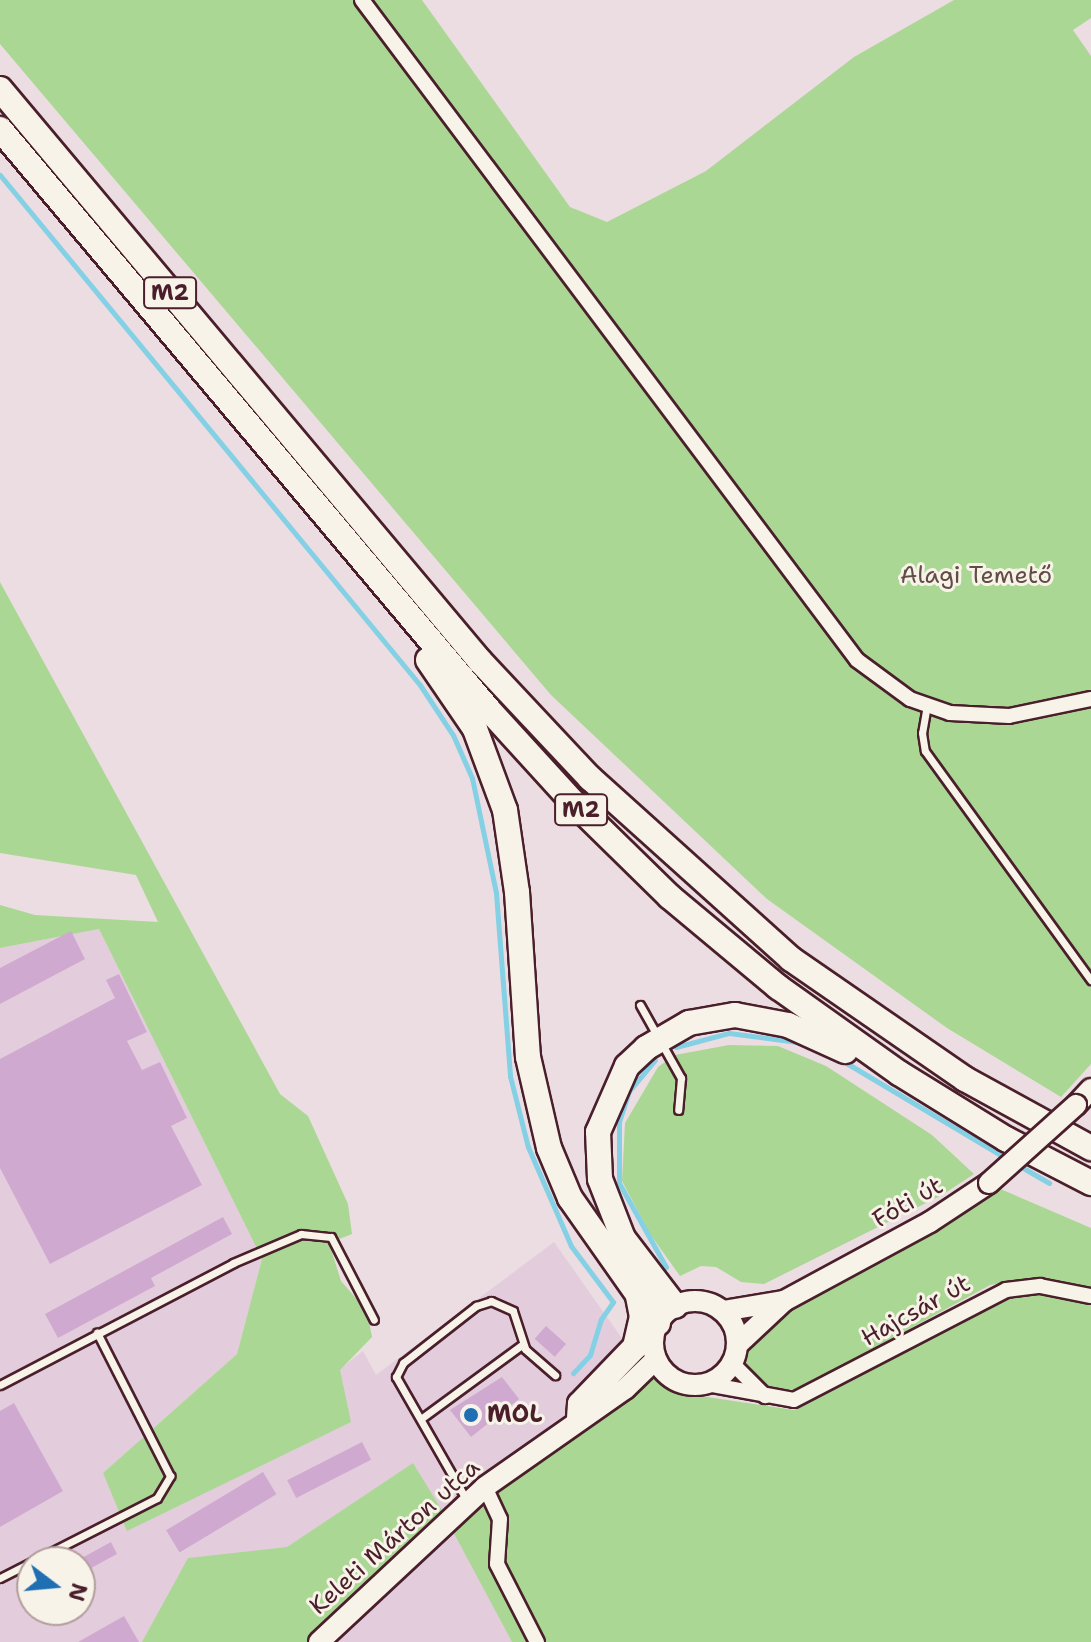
<!DOCTYPE html>
<html>
<head>
<meta charset="utf-8">
<style>
	body { margin:0 }
	#map { position:relative; width:1091px; height:1642px; overflow:hidden; background:#ebdde1; font-family:"Shantell Sans",sans-serif }
	div>[style] { position:absolute }
	[style*='--x'] { left:calc(var(--x)*1px); top:calc(var(--y)*1px); width:calc(var(--w)*1px); rotate:calc(var(--a)*1deg) }
	.built>* { inset:0; background:#e3cddc }
	.green>* { inset:0; background:#abd795 }
	.stream>* { height:5px; margin:-2.5px; padding:0 2.5px; transform-origin:2.5px; border-radius:2.5px; background:#84d0e4 }
	.building>* { inset:0; background:#d0a9d0; transform-origin:0 0 }
	.roads { filter:drop-shadow(2px 0 #4a1f2b) drop-shadow(-2px 0 #4a1f2b) drop-shadow(0 2px #4a1f2b) drop-shadow(0 -2px #4a1f2b) }
	.lane>* { height:7px; margin:-3.5px; padding:0 3.5px; transform-origin:3.5px; border-radius:3.5px; background:#f7f3e8 }
	.street>* { height:14px; margin:-7px; padding:0 7px; transform-origin:7px; border-radius:7px; background:#f7f3e8 }
	.secondary>* { height:20px; margin:-10px; padding:0 10px; transform-origin:10px; border-radius:10px; background:#f7f3e8 }
	.secondary>.ring { margin:-10px; padding:0; box-sizing:content-box; background:none; border:20px solid #f7f3e8; border-radius:50% }
	.highway>* { height:24px; margin:-12px; padding:0 12px; transform-origin:12px; border-radius:12px; background:#f7f3e8 }
	.bridges { filter:drop-shadow(2px 0 #4a1f2b) drop-shadow(-2px 0 #4a1f2b) drop-shadow(0 2px #4a1f2b) drop-shadow(0 -2px #4a1f2b) }
	.secondary-bridge>* { height:20px; margin:-10px; padding:0 10px; transform-origin:10px; border-radius:10px; background:#f7f3e8 }
	.dots>* { width:22px; height:22px; translate:-50% -50%; box-sizing:border-box; border:4px solid #f7f3e8; border-radius:50% }
	span { translate:-50% -50%; white-space:nowrap; text-align:center; line-height:1.15; -webkit-text-stroke:6px #f7f3e8; paint-order:stroke }
	.shield-label span { padding:2px 6px; background:#f7f3e8; border:2px solid; border-radius:6px; -webkit-text-stroke-width:0 }
	.shield-label { font-size:22px; color:#4a1f2b; font-weight:700 }
	.park-label { font-size:24px; color:#624d46 }
	.street-label { font-size:24px; color:#4a1f2b }
	.poi-label { font-size:24px; color:#4a1f2b; font-weight:700 }
	.left { translate:0 -50%; text-align:left }
	.north { position:absolute; left:16px; top:1546px; width:80px; height:80px; box-sizing:border-box; background:#f7f3e8; border:2px solid #b29e9c; border-radius:50%; rotate:106deg; font-size:22px; font-weight:700; line-height:32px; text-align:center; color:#4a1f2b }
	.north::after { content:''; display:block; margin:auto; width:28px; height:36px; background:#1f6fb2; clip-path:polygon(50% 0,100% 100%,50% 72%,0 100%) }
</style>
</head>
<body>
<div id="map">
	<div class="built">
		<i style="clip-path:polygon(evenodd,99px 929px,262px 1259px,237px 1354px,103px 1473px,340px 1369px,363px 1351px,376px 1375px,554px 1242px,650px 1378px,451px 1525px,512px 1642px,0 1642px,0 948px,99px 929px,32px 1562px,80px 1562px,80px 1610px,32px 1610px,32px 1562px)"></i>
	</div>
	<div class="green">
		<i style="clip-path:polygon(0 0,422px 0,570px 207px,607px 222px,706px 171px,854px 57px,954px 0,1091px 0,1091px 18px,1073px 30px,1091px 56px,1091px 1064px,1061px 1097px,947px 1028px,767px 899px,551px 695px,0 44px)"></i>
		<i style="clip-path:polygon(0 582px,280px 1094px,308px 1116px,348px 1204px,352px 1234px,329px 1243px,341px 1281px,367px 1311px,372px 1337px,340px 1370px,351px 1422px,127px 1531px,103px 1473px,237px 1354px,262px 1259px,99px 929px,0 948px,0 905px,35px 915px,158px 922px,136px 875px,0 853px)"></i>
		<i style="clip-path:polygon(729px 1045px,778px 1046px,826px 1066px,932px 1135px,974px 1174px,942px 1195px,764px 1284px,741px 1282px,716px 1267px,701px 1266px,680px 1276px,650px 1234px,622px 1181px,625px 1123px,658px 1067px,675px 1055px)"></i>
		<i style="clip-path:polygon(998px 1188px,1091px 1228px,1091px 1290px,1031px 1278px,990px 1285px,797px 1390px,765px 1387px,744px 1368px,741px 1355px,766px 1321px)"></i>
		<i style="clip-path:polygon(1030px 1291px,1091px 1303px,1091px 1642px,512px 1642px,450px 1526px,314px 1642px,142px 1642px,188px 1558px,287px 1547px,413px 1463px,451px 1525px,650px 1378px,666px 1374px,680px 1393px,794px 1410px,972px 1309px)"></i>
	</div>
	<div class="stream">
		<i style="--x:0;--y:175;--w:661;--a:50.53"></i>
		<i style="--x:420;--y:685;--w:60;--a:56.6"></i>
		<i style="--x:453;--y:735;--w:47;--a:66.2"></i>
		<i style="--x:472;--y:778;--w:117;--a:78.2"></i>
		<i style="--x:496;--y:893;--w:184;--a:85.6"></i>
		<i style="--x:510;--y:1076;--w:73;--a:75.8"></i>
		<i style="--x:528;--y:1147;--w:108;--a:66.5"></i>
		<i style="--x:571;--y:1246;--w:70;--a:53.1"></i>
		<i style="--x:613;--y:1302;--w:21;--a:125"></i>
		<i style="--x:601;--y:1319;--w:38;--a:107"></i>
		<i style="--x:590;--y:1355;--w:25;--a:133"></i>
		<i style="--x:676;--y:1047;--w:55;--a:-14.8"></i>
		<i style="--x:729;--y:1033;--w:69;--a:7.5"></i>
		<i style="--x:655;--y:1060;--w:40;--a:130"></i>
		<i style="--x:629;--y:1091;--w:33;--a:108"></i>
		<i style="--x:619;--y:1122;--w:61;--a:90"></i>
		<i style="--x:619;--y:1183;--w:96;--a:60.8"></i>
		<i style="--x:666;--y:1267;--w:7;--a:146"></i>
		<i style="--x:843;--y:1061;--w:190;--a:30.8"></i>
		<i style="--x:1018;--y:1165;--w:36;--a:30"></i>
	</div>
	<div class="building">
		<i style="clip-path:polygon(71px 931px,85px 959px,0 1004px,0 968px)"></i>
		<i style="clip-path:polygon(119px 974px,147px 1032px,127px 1041px,142px 1070px,160px 1062px,187px 1118px,171px 1126px,202px 1185px,50px 1264px,0 1168px,0 1059px,115px 998px,106px 980px)"></i>
		<i style="clip-path:polygon(223px 1217px,232px 1234px,151px 1278px,155px 1286px,58px 1338px,45px 1314px)"></i>
		<i style="left:546px;top:1326px;width:27px;height:17px;rotate:42deg"></i>
		<i style="clip-path:polygon(502px 1377px,519px 1399px,471px 1437px,450px 1410px)"></i>
		<i style="clip-path:polygon(14px 1403px,63px 1491px,0 1527px,0 1411px)"></i>
		<i style="left:362px;top:1442px;width:20px;height:84px;rotate:63deg"></i>
		<i style="left:263px;top:1472px;width:26px;height:113px;rotate:59deg"></i>
		<i style="clip-path:polygon(111px 1542px,117px 1554px,80px 1574px,80px 1559px)"></i>
		<i style="clip-path:polygon(124px 1616px,139px 1642px,78px 1642px)"></i>
	</div>
	<div class="roads">
		<div class="lane">
			<i style="--x:927;--y:705;--w:28;--a:100"></i>
			<i style="--x:922;--y:733;--w:18;--a:81"></i>
			<i style="--x:925;--y:751;--w:283;--a:54.1"></i>
			<i style="--x:640;--y:1005;--w:84;--a:60.7"></i>
			<i style="--x:681;--y:1078;--w:32;--a:95"></i>
			<i style="--x:0;--y:1385;--w:263;--a:-27.6"></i>
			<i style="--x:233;--y:1263;--w:74;--a:-23.1"></i>
			<i style="--x:301;--y:1234;--w:30;--a:6"></i>
			<i style="--x:331;--y:1237;--w:93;--a:62.6"></i>
			<i style="--x:422;--y:1418;--w:125;--a:-36.2"></i>
			<i style="--x:466;--y:1499;--w:141;--a:-119.8"></i>
			<i style="--x:396;--y:1377;--w:16;--a:-63"></i>
			<i style="--x:403;--y:1363;--w:93;--a:-38"></i>
			<i style="--x:476;--y:1306;--w:16;--a:-18"></i>
			<i style="--x:491;--y:1301;--w:24;--a:24"></i>
			<i style="--x:513;--y:1311;--w:40;--a:72"></i>
			<i style="--x:525;--y:1349;--w:40;--a:41"></i>
			<i style="--x:0;--y:1578;--w:176;--a:-27"></i>
			<i style="--x:157;--y:1498;--w:26;--a:-59"></i>
			<i style="--x:170;--y:1476;--w:161;--a:-117"></i>
		</div>
		<div class="street">
			<i style="--x:362;--y:0;--w:825;--a:53.13"></i>
			<i style="--x:857;--y:660;--w:66;--a:36.3"></i>
			<i style="--x:910;--y:699;--w:42;--a:19.3"></i>
			<i style="--x:950;--y:713;--w:59;--a:2.9"></i>
			<i style="--x:1009;--y:716;--w:84;--a:-11.7"></i>
			<i style="--x:732;--y:1363;--w:47;--a:45"></i>
			<i style="--x:707;--y:1384;--w:88;--a:10.4"></i>
			<i style="--x:794;--y:1400;--w:239;--a:-27.4"></i>
			<i style="--x:1006;--y:1290;--w:34;--a:-7"></i>
			<i style="--x:1040;--y:1286;--w:52;--a:11.1"></i>
			<i style="--x:485;--y:1487;--w:35;--a:65"></i>
			<i style="--x:500;--y:1519;--w:45;--a:93.8"></i>
			<i style="--x:497;--y:1564;--w:88;--a:62.9"></i>
		</div>
		<div class="secondary">
			<i style="--x:1076;--y:1105;--w:22;--a:-47"></i>
			<i class="ring" style="left:653px;top:1301px;width:64px;height:64px"></i>
			<i style="--x:723;--y:1311;--w:62;--a:-9.3"></i>
			<i style="--x:784;--y:1301;--w:166;--a:-28.4"></i>
			<i style="--x:930;--y:1222;--w:71;--a:-33.5"></i>
			<i style="--x:737;--y:1345;--w:64;--a:-43.1"></i>
			<i style="--x:319;--y:1642;--w:227;--a:-43"></i>
			<i style="--x:485;--y:1487;--w:171;--a:-35"></i>
			<i style="--x:625;--y:1389;--w:43;--a:-44.1"></i>
		</div>
		<div class="highway">
			<i style="--x:0;--y:89;--w:747;--a:50"></i>
			<i style="--x:480;--y:661;--w:161;--a:46.8"></i>
			<i style="--x:590;--y:778;--w:270;--a:42"></i>
			<i style="--x:791;--y:959;--w:211;--a:34.6"></i>
			<i style="--x:965;--y:1079;--w:144;--a:28.7"></i>
			<i style="--x:0;--y:129;--w:759;--a:49.91"></i>
			<i style="--x:489;--y:710;--w:125;--a:47.6"></i>
			<i style="--x:573;--y:802;--w:136;--a:44.4"></i>
			<i style="--x:670;--y:897;--w:141;--a:39.8"></i>
			<i style="--x:778;--y:987;--w:148;--a:35.4"></i>
			<i style="--x:899;--y:1073;--w:126;--a:31.7"></i>
			<i style="--x:1006;--y:1139;--w:96;--a:27.4"></i>
			<i style="--x:428;--y:660;--w:83;--a:55.7"></i>
			<i style="--x:475;--y:729;--w:86;--a:69.7"></i>
			<i style="--x:505;--y:810;--w:83;--a:81.7"></i>
			<i style="--x:517;--y:892;--w:165;--a:86.2"></i>
			<i style="--x:528;--y:1057;--w:93;--a:77"></i>
			<i style="--x:549;--y:1148;--w:54;--a:67.2"></i>
			<i style="--x:570;--y:1198;--w:153;--a:54.9"></i>
			<i style="--x:675;--y:1306;--w:86;--a:-127.4"></i>
			<i style="--x:623;--y:1238;--w:63;--a:-111.3"></i>
			<i style="--x:600;--y:1179;--w:47;--a:-92.4"></i>
			<i style="--x:598;--y:1132;--w:72;--a:-66.3"></i>
			<i style="--x:627;--y:1066;--w:26;--a:-43"></i>
			<i style="--x:646;--y:1048;--w:50;--a:-30.2"></i>
			<i style="--x:689;--y:1023;--w:47;--a:-9.9"></i>
			<i style="--x:735;--y:1015;--w:54;--a:10.7"></i>
			<i style="--x:788;--y:1025;--w:63;--a:24.5"></i>
			<i style="--x:579;--y:1418;--w:14;--a:-86"></i>
			<i style="--x:580;--y:1404;--w:79;--a:-46"></i>
			<i style="--x:635;--y:1347;--w:31;--a:-77"></i>
			<i style="--x:642;--y:1317;--w:21;--a:-101"></i>
		</div>
	</div>
	<div class="bridges">
		<div class="secondary-bridge">
			<i style="--x:989;--y:1183;--w:117;--a:-41.9"></i>
		</div>
	</div>
	<div class="dots">
		<i style="left:471px;top:1415px;background:#1f6fb2"></i>
	</div>
	<div class="shield-label">
		<span style="left:170px;top:293px">M2</span>
		<span style="left:581px;top:810px">M2</span>
	</div>
	<div class="park-label">
		<span style="left:976px;top:576px">Alagi Temető</span>
	</div>
	<div class="street-label">
		<span style="left:908px;top:1203px;rotate:-30deg">Fóti út</span>
		<span style="left:916px;top:1311px;rotate:-29deg">Hajcsár út</span>
		<span style="left:395px;top:1537px;rotate:-42deg">Keleti Márton utca</span>
	</div>
	<div class="poi-label">
		<span class="left" style="left:487px;top:1415px">MOL</span>
	</div>
	<div class="north">N</div>
</div>
</body>
</html>
